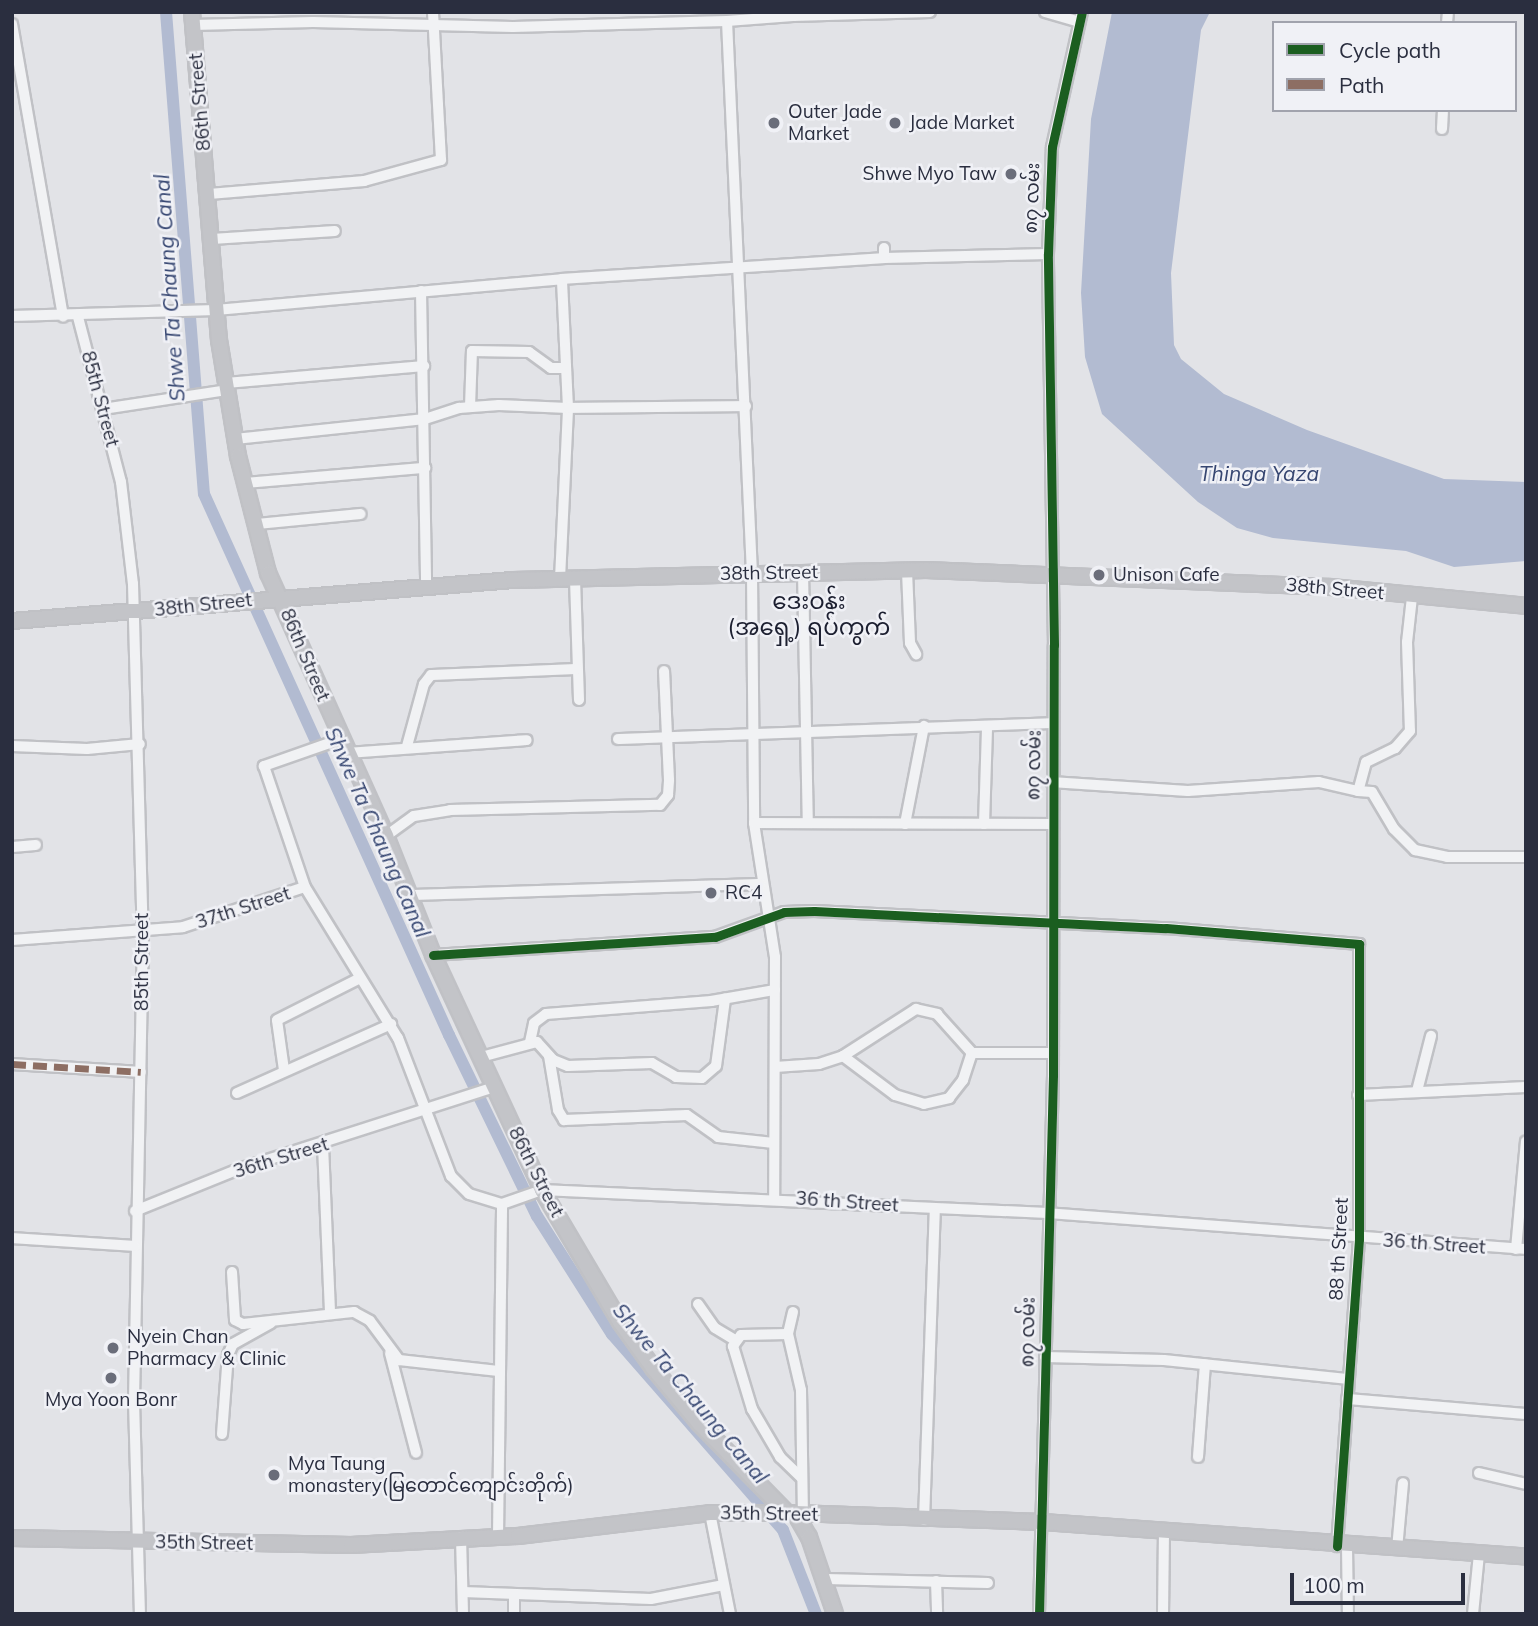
<!DOCTYPE html>
<html>
<head>
<meta charset="utf-8">
<style>
	body { margin:0 }
	#map { position:relative; width:1538px; height:1626px; overflow:hidden; background:#e2e3e7; font-family:Mulish,"Noto Sans Myanmar",sans-serif }
	div>[style] { position:absolute }
	[style*='--x'] { left:calc(var(--x)*1px); top:calc(var(--y)*1px); width:calc(var(--w)*1px); rotate:calc(var(--a)*1deg) }
	.water>* { inset:0; background:#b2bbd1 }
	.canal>* { height:12px; margin:-6px; padding:0 6px; transform-origin:6px; border-radius:6px; background:#b2bbd1 }
	.roads { filter:drop-shadow(2px 0 #c0c1c5) drop-shadow(-2px 0 #c0c1c5) drop-shadow(0 2px #c0c1c5) drop-shadow(0 -2px #c0c1c5) }
	.street>* { height:10px; margin:-5px; padding:0 5px; transform-origin:5px; border-radius:5px; background:#f1f2f4 }
	.secondary>* { height:14px; margin:-7px; padding:0 7px; transform-origin:7px; border-radius:7px; background:#c3c4c8 }
	.quiet>* { height:7px; margin-top:-3.5px; transform-origin:0; background:repeating-linear-gradient(90deg,#8d6e63 0 14px,transparent 0 21px) }
	.cycleway>* { height:9px; margin:-4.5px; padding:0 4.5px; transform-origin:4.5px; border-radius:4.5px; background:#1b5e20 }
	.dots>* { width:19px; height:19px; translate:-50% -50%; box-sizing:border-box; border:4px solid #f0f1f6; border-radius:50% }
	span { translate:-50% -50%; white-space:nowrap; text-align:center; line-height:1.15; -webkit-text-stroke:5px #f0f1f6; paint-order:stroke }
	.street-label { font-size:19px; color:#2a2e3f }
	.poi-label { font-size:19px; color:#2a2e3f }
	.left { translate:0 -50%; text-align:left }
	.right { translate:-100% -50%; text-align:right }
	.water-label { font-size:21px; color:#364671; font-style:italic }
	.quarter-label { font-size:23px; color:#1c1f30 }
	.frame { position:absolute; inset:0; border:14px solid #2a2e3f; pointer-events:none }
	.legend { position:absolute; left:1272px; top:21px; width:245px; height:91px; box-sizing:border-box; background:#f0f1f6; border:2px solid #a1a3ad; margin:0; padding:9px 12px; list-style:none; font-size:21px; color:#2a2e3f }
	.legend li { display:flex; align-items:center; gap:14px; height:35px }
	.legend b { width:35px; border:2px solid #a1a3ad }
	.scale { position:absolute; left:1290px; top:1573px; width:175px; height:32px; box-sizing:border-box; border:4px solid #2a2e3f; border-top:0; padding-left:9px; font-size:21px; line-height:24px; white-space:nowrap; color:#2a2e3f; -webkit-text-stroke:5px #f0f1f6; paint-order:stroke }
</style>
</head>
<body>
<div id="map">
	<div class="water">
		<i style="clip-path:polygon(1112px 12px,1210px 12px,1201px 30px,1171px 273px,1174px 345px,1181px 359px,1224px 394px,1307px 430px,1444px 479px,1526px 482px,1526px 561px,1454px 567px,1406px 551px,1273px 538px,1237px 528px,1198px 502px,1102px 414px,1085px 357px,1081px 293px,1091px 119px)"></i>
	</div>
	<div class="canal">
		<i style="--x:166;--y:12;--w:483;--a:85.5"></i>
		<i style="--x:204;--y:494;--w:594;--a:65.64"></i>
		<i style="--x:449;--y:1035;--w:201;--a:64.1"></i>
		<i style="--x:537;--y:1216;--w:140;--a:57.6"></i>
		<i style="--x:612;--y:1334;--w:260;--a:48.9"></i>
		<i style="--x:783;--y:1530;--w:90;--a:68.6"></i>
	</div>
	<div class="roads">
		<div class="street">
			<i style="--x:1045;--y:12;--w:35;--a:16"></i>
			<i style="--x:793;--y:16;--w:137;--a:-1.7"></i>
			<i style="--x:727;--y:21;--w:553;--a:87.41"></i>
			<i style="--x:752;--y:573;--w:250;--a:89.5"></i>
			<i style="--x:754;--y:823;--w:136;--a:81.1"></i>
			<i style="--x:775;--y:957;--w:241;--a:90.2"></i>
			<i style="--x:1447;--y:23;--w:11;--a:-85"></i>
			<i style="--x:12;--y:24;--w:297;--a:80.1"></i>
			<i style="--x:193;--y:25;--w:120;--a:-1.4"></i>
			<i style="--x:313;--y:22;--w:200;--a:1.4"></i>
			<i style="--x:513;--y:27;--w:214;--a:-1.6"></i>
			<i style="--x:727;--y:21;--w:66;--a:-4.3"></i>
			<i style="--x:793;--y:16;--w:4;--a:-76"></i>
			<i style="--x:1442;--y:129;--w:19;--a:-87"></i>
			<i style="--x:209;--y:194;--w:156;--a:-4.8"></i>
			<i style="--x:364;--y:181;--w:80;--a:-15.3"></i>
			<i style="--x:441;--y:160;--w:148;--a:-93.1"></i>
			<i style="--x:212;--y:239;--w:123;--a:-3.7"></i>
			<i style="--x:884;--y:248;--w:10;--a:90"></i>
			<i style="--x:884;--y:258;--w:164;--a:-1.4"></i>
			<i style="--x:421;--y:291;--w:294;--a:89"></i>
			<i style="--x:12;--y:316;--w:204;--a:-1.7"></i>
			<i style="--x:216;--y:310;--w:347;--a:-5.1"></i>
			<i style="--x:562;--y:279;--w:323;--a:-3.7"></i>
			<i style="--x:78;--y:317;--w:171;--a:75.4"></i>
			<i style="--x:121;--y:482;--w:103;--a:83.3"></i>
			<i style="--x:133;--y:584;--w:348;--a:88.4"></i>
			<i style="--x:143;--y:932;--w:469;--a:91.1"></i>
			<i style="--x:134;--y:1401;--w:213;--a:88.4"></i>
			<i style="--x:226;--y:383;--w:199;--a:-4.9"></i>
			<i style="--x:470;--y:407;--w:56;--a:-88"></i>
			<i style="--x:472;--y:351;--w:57;--a:1"></i>
			<i style="--x:529;--y:352;--w:27;--a:36"></i>
			<i style="--x:551;--y:368;--w:15;--a:0"></i>
			<i style="--x:103;--y:409;--w:125;--a:-8.7"></i>
			<i style="--x:235;--y:439;--w:191;--a:-6"></i>
			<i style="--x:425;--y:419;--w:36;--a:-18"></i>
			<i style="--x:459;--y:408;--w:40;--a:-4.3"></i>
			<i style="--x:499;--y:405;--w:69;--a:2.5"></i>
			<i style="--x:568;--y:408;--w:129;--a:-92.7"></i>
			<i style="--x:245;--y:483;--w:181;--a:-4.8"></i>
			<i style="--x:257;--y:524;--w:104;--a:-5.5"></i>
			<i style="--x:907;--y:571;--w:72;--a:87.6"></i>
			<i style="--x:910;--y:643;--w:13;--a:61"></i>
			<i style="--x:803;--y:572;--w:250;--a:88.9"></i>
			<i style="--x:560;--y:579;--w:171;--a:-87.3"></i>
			<i style="--x:568;--y:408;--w:178;--a:-0.6"></i>
			<i style="--x:575;--y:579;--w:121;--a:88.1"></i>
			<i style="--x:1412;--y:597;--w:45;--a:96.3"></i>
			<i style="--x:1407;--y:642;--w:89;--a:88.1"></i>
			<i style="--x:1410;--y:731;--w:23;--a:131"></i>
			<i style="--x:1395;--y:748;--w:32;--a:154"></i>
			<i style="--x:1366;--y:762;--w:30;--a:105"></i>
			<i style="--x:1358;--y:791;--w:14;--a:4"></i>
			<i style="--x:1372;--y:792;--w:43;--a:59.3"></i>
			<i style="--x:1394;--y:829;--w:30;--a:45"></i>
			<i style="--x:1415;--y:850;--w:33;--a:12"></i>
			<i style="--x:1447;--y:857;--w:79;--a:0"></i>
			<i style="--x:341;--y:739;--w:82;--a:160.7"></i>
			<i style="--x:264;--y:766;--w:128;--a:71.3"></i>
			<i style="--x:305;--y:887;--w:177;--a:58.4"></i>
			<i style="--x:398;--y:1038;--w:148;--a:69"></i>
			<i style="--x:451;--y:1176;--w:25;--a:45"></i>
			<i style="--x:469;--y:1194;--w:34;--a:17"></i>
			<i style="--x:618;--y:739;--w:435;--a:-2.1"></i>
			<i style="--x:12;--y:746;--w:75;--a:2.3"></i>
			<i style="--x:87;--y:749;--w:53;--a:-5.4"></i>
			<i style="--x:407;--y:746;--w:64;--a:-74.7"></i>
			<i style="--x:424;--y:684;--w:11;--a:-52"></i>
			<i style="--x:431;--y:675;--w:146;--a:-2.4"></i>
			<i style="--x:347;--y:753;--w:180;--a:-4.1"></i>
			<i style="--x:1051;--y:782;--w:137;--a:3.8"></i>
			<i style="--x:1188;--y:791;--w:131;--a:-3.9"></i>
			<i style="--x:1319;--y:782;--w:40;--a:13"></i>
			<i style="--x:754;--y:823;--w:297;--a:0.2"></i>
			<i style="--x:905;--y:824;--w:100;--a:-79"></i>
			<i style="--x:984;--y:824;--w:98;--a:-88.2"></i>
			<i style="--x:386;--y:836;--w:34;--a:-36"></i>
			<i style="--x:414;--y:816;--w:36;--a:-9"></i>
			<i style="--x:450;--y:810;--w:210;--a:-1.4"></i>
			<i style="--x:660;--y:805;--w:13;--a:-51"></i>
			<i style="--x:668;--y:795;--w:15;--a:-86"></i>
			<i style="--x:669;--y:780;--w:109;--a:-92.6"></i>
			<i style="--x:12;--y:847;--w:24;--a:-5"></i>
			<i style="--x:410;--y:895;--w:351;--a:-1.8"></i>
			<i style="--x:12;--y:940;--w:171;--a:-4.3"></i>
			<i style="--x:183;--y:927;--w:128;--a:-18.2"></i>
			<i style="--x:433;--y:955;--w:283;--a:-3.7"></i>
			<i style="--x:715;--y:937;--w:73;--a:-19.9"></i>
			<i style="--x:784;--y:912;--w:30;--a:-2"></i>
			<i style="--x:814;--y:911;--w:352;--a:2.8"></i>
			<i style="--x:1166;--y:928;--w:194;--a:4.7"></i>
			<i style="--x:1359;--y:944;--w:295;--a:90"></i>
			<i style="--x:1359;--y:1239;--w:308;--a:94.1"></i>
			<i style="--x:530;--y:1042;--w:19;--a:-78"></i>
			<i style="--x:534;--y:1023;--w:15;--a:-37"></i>
			<i style="--x:546;--y:1014;--w:166;--a:-4.5"></i>
			<i style="--x:711;--y:1001;--w:65;--a:-9.8"></i>
			<i style="--x:549;--y:1056;--w:55;--a:80.5"></i>
			<i style="--x:558;--y:1110;--w:12;--a:59"></i>
			<i style="--x:564;--y:1120;--w:123;--a:-2.3"></i>
			<i style="--x:687;--y:1115;--w:38;--a:35"></i>
			<i style="--x:718;--y:1137;--w:56;--a:6.1"></i>
			<i style="--x:843;--y:1056;--w:65;--a:36.9"></i>
			<i style="--x:895;--y:1095;--w:30;--a:17"></i>
			<i style="--x:924;--y:1104;--w:26;--a:-13"></i>
			<i style="--x:949;--y:1098;--w:23;--a:-52"></i>
			<i style="--x:963;--y:1080;--w:28;--a:-72"></i>
			<i style="--x:481;--y:1057;--w:58;--a:-15"></i>
			<i style="--x:537;--y:1042;--w:24;--a:48"></i>
			<i style="--x:553;--y:1060;--w:16;--a:22"></i>
			<i style="--x:568;--y:1066;--w:84;--a:-2"></i>
			<i style="--x:652;--y:1063;--w:28;--a:30"></i>
			<i style="--x:676;--y:1077;--w:26;--a:2"></i>
			<i style="--x:702;--y:1078;--w:18;--a:-41"></i>
			<i style="--x:716;--y:1066;--w:68;--a:-82.3"></i>
			<i style="--x:12;--y:1064;--w:129;--a:3.5"></i>
			<i style="--x:775;--y:1067;--w:44;--a:-3.9"></i>
			<i style="--x:819;--y:1064;--w:25;--a:-18"></i>
			<i style="--x:843;--y:1056;--w:87;--a:-32.8"></i>
			<i style="--x:916;--y:1009;--w:22;--a:13"></i>
			<i style="--x:937;--y:1014;--w:52;--a:48.1"></i>
			<i style="--x:972;--y:1053;--w:81;--a:0"></i>
			<i style="--x:284;--y:1070;--w:50;--a:-98"></i>
			<i style="--x:277;--y:1020;--w:91;--a:-26.8"></i>
			<i style="--x:1417;--y:1091;--w:57;--a:-75.7"></i>
			<i style="--x:237;--y:1093;--w:169;--a:-24.1"></i>
			<i style="--x:1358;--y:1095;--w:168;--a:-2.7"></i>
			<i style="--x:323;--y:1145;--w:168;--a:87.6"></i>
			<i style="--x:135;--y:1211;--w:112;--a:-22"></i>
			<i style="--x:239;--y:1169;--w:269;--a:-17.8"></i>
			<i style="--x:12;--y:1238;--w:123;--a:3.7"></i>
			<i style="--x:1516;--y:1249;--w:108;--a:-84.7"></i>
			<i style="--x:232;--y:1272;--w:48;--a:86.4"></i>
			<i style="--x:235;--y:1320;--w:9;--a:27"></i>
			<i style="--x:243;--y:1324;--w:112;--a:-6.2"></i>
			<i style="--x:354;--y:1312;--w:18;--a:29"></i>
			<i style="--x:370;--y:1321;--w:49;--a:53.4"></i>
			<i style="--x:399;--y:1360;--w:100;--a:6.3"></i>
			<i style="--x:698;--y:1304;--w:29;--a:55"></i>
			<i style="--x:715;--y:1328;--w:23;--a:31"></i>
			<i style="--x:793;--y:1312;--w:23;--a:103"></i>
			<i style="--x:788;--y:1334;--w:57;--a:76.9"></i>
			<i style="--x:801;--y:1390;--w:123;--a:89.1"></i>
			<i style="--x:788;--y:1334;--w:47;--a:178.8"></i>
			<i style="--x:741;--y:1335;--w:14;--a:126"></i>
			<i style="--x:733;--y:1346;--w:66;--a:73.2"></i>
			<i style="--x:752;--y:1409;--w:56;--a:59.7"></i>
			<i style="--x:780;--y:1457;--w:29;--a:44"></i>
			<i style="--x:390;--y:1353;--w:103;--a:75.4"></i>
			<i style="--x:1045;--y:1357;--w:119;--a:1.4"></i>
			<i style="--x:1164;--y:1360;--w:186;--a:5.9"></i>
			<i style="--x:1347;--y:1399;--w:180;--a:4.8"></i>
			<i style="--x:222;--y:1434;--w:79;--a:-85.7"></i>
			<i style="--x:228;--y:1355;--w:12;--a:-66"></i>
			<i style="--x:233;--y:1344;--w:43;--a:-28.9"></i>
			<i style="--x:1198;--y:1457;--w:93;--a:-85.7"></i>
			<i style="--x:1479;--y:1473;--w:48;--a:13.2"></i>
			<i style="--x:710;--y:1513;--w:103;--a:78.8"></i>
			<i style="--x:924;--y:1520;--w:311;--a:-88"></i>
			<i style="--x:461;--y:1537;--w:77;--a:88.5"></i>
			<i style="--x:498;--y:1537;--w:333;--a:-89.3"></i>
			<i style="--x:502;--y:1204;--w:42;--a:-19.3"></i>
			<i style="--x:542;--y:1190;--w:506;--a:2.61"></i>
			<i style="--x:1047;--y:1213;--w:480;--a:4.3"></i>
			<i style="--x:1347;--y:1546;--w:68;--a:89.2"></i>
			<i style="--x:1397;--y:1549;--w:66;--a:-84.8"></i>
			<i style="--x:826;--y:1579;--w:162;--a:1.4"></i>
			<i style="--x:936;--y:1581;--w:33;--a:88"></i>
			<i style="--x:463;--y:1592;--w:188;--a:2.1"></i>
			<i style="--x:651;--y:1599;--w:74;--a:-10.9"></i>
			<i style="--x:514;--y:1614;--w:18;--a:-90"></i>
			<i style="--x:1039;--y:1614;--w:539;--a:-88.51"></i>
			<i style="--x:1053;--y:1075;--w:430;--a:-89.9"></i>
			<i style="--x:1054;--y:645;--w:391;--a:-90.9"></i>
			<i style="--x:1048;--y:254;--w:107;--a:-87.9"></i>
			<i style="--x:1052;--y:147;--w:138;--a:-77.5"></i>
			<i style="--x:1163;--y:1614;--w:81;--a:-89.3"></i>
			<i style="--x:1473;--y:1614;--w:60;--a:-84.3"></i>
		</div>
		<div class="secondary">
			<i style="--x:192;--y:12;--w:329;--a:85.3"></i>
			<i style="--x:219;--y:340;--w:118;--a:80.7"></i>
			<i style="--x:238;--y:456;--w:121;--a:75.6"></i>
			<i style="--x:268;--y:573;--w:288;--a:65.8"></i>
			<i style="--x:386;--y:836;--w:128;--a:68.4"></i>
			<i style="--x:433;--y:955;--w:259;--a:65.1"></i>
			<i style="--x:542;--y:1190;--w:153;--a:59.4"></i>
			<i style="--x:620;--y:1322;--w:57;--a:54.3"></i>
			<i style="--x:653;--y:1368;--w:72;--a:50.1"></i>
			<i style="--x:699;--y:1423;--w:126;--a:45.6"></i>
			<i style="--x:12;--y:621;--w:503;--a:-4.68"></i>
			<i style="--x:513;--y:580;--w:413;--a:-1.4"></i>
			<i style="--x:926;--y:570;--w:404;--a:2.4"></i>
			<i style="--x:1330;--y:587;--w:197;--a:5.5"></i>
			<i style="--x:795;--y:1513;--w:28;--a:60"></i>
			<i style="--x:809;--y:1537;--w:81;--a:71.3"></i>
			<i style="--x:12;--y:1538;--w:339;--a:1.2"></i>
			<i style="--x:351;--y:1545;--w:167;--a:-3.1"></i>
			<i style="--x:518;--y:1536;--w:193;--a:-6.8"></i>
			<i style="--x:710;--y:1513;--w:85;--a:0"></i>
			<i style="--x:795;--y:1513;--w:248;--a:2.1"></i>
			<i style="--x:1043;--y:1522;--w:484;--a:4.1"></i>
		</div>
	</div>
	<div class="quiet">
		<i style="--x:12;--y:1064;--w:129;--a:3.5"></i>
	</div>
	<div class="cycleway">
		<i style="--x:433;--y:955;--w:283;--a:-3.7"></i>
		<i style="--x:715;--y:937;--w:73;--a:-19.9"></i>
		<i style="--x:784;--y:912;--w:30;--a:-2"></i>
		<i style="--x:814;--y:911;--w:352;--a:2.8"></i>
		<i style="--x:1166;--y:928;--w:194;--a:4.7"></i>
		<i style="--x:1359;--y:944;--w:295;--a:90"></i>
		<i style="--x:1359;--y:1239;--w:308;--a:94.1"></i>
		<i style="--x:1039;--y:1614;--w:539;--a:-88.51"></i>
		<i style="--x:1053;--y:1075;--w:430;--a:-89.9"></i>
		<i style="--x:1054;--y:645;--w:391;--a:-90.9"></i>
		<i style="--x:1048;--y:254;--w:107;--a:-87.9"></i>
		<i style="--x:1052;--y:147;--w:138;--a:-77.5"></i>
	</div>
	<div class="dots">
		<i style="left:774px;top:123px;background:#6a6d7a"></i>
		<i style="left:895px;top:123px;background:#6a6d7a"></i>
		<i style="left:1011px;top:174px;background:#6a6d7a"></i>
		<i style="left:1099px;top:575px;background:#6a6d7a"></i>
		<i style="left:711px;top:893px;background:#6a6d7a"></i>
		<i style="left:113px;top:1348px;background:#6a6d7a"></i>
		<i style="left:111px;top:1378px;background:#6a6d7a"></i>
		<i style="left:274px;top:1475px;background:#6a6d7a"></i>
	</div>
	<div class="street-label">
		<span style="left:200px;top:102px;rotate:-95deg">86th Street</span>
		<span style="left:1032px;top:198px;rotate:-88deg">၈၇ လမ်း</span>
		<span style="left:100px;top:399px;rotate:75deg">85th Street</span>
		<span style="left:769px;top:573px;rotate:-1deg">38th Street</span>
		<span style="left:1335px;top:589px;rotate:5deg">38th Street</span>
		<span style="left:203px;top:605px;rotate:-6deg">38th Street</span>
		<span style="left:305px;top:655px;rotate:67deg">86th Street</span>
		<span style="left:1034px;top:765px;rotate:-89deg">၈၇ လမ်း</span>
		<span style="left:243px;top:908px;rotate:-18deg">37th Street</span>
		<span style="left:142px;top:962px;rotate:-90deg">85th Street</span>
		<span style="left:281px;top:1158px;rotate:-17deg">36th Street</span>
		<span style="left:536px;top:1172px;rotate:63deg">86th Street</span>
		<span style="left:847px;top:1202px;rotate:4deg">36 th Street</span>
		<span style="left:1434px;top:1244px;rotate:4deg">36 th Street</span>
		<span style="left:1339px;top:1249px;rotate:-87deg">88 th Street</span>
		<span style="left:1028px;top:1332px;rotate:-89deg">၈၇ လမ်း</span>
		<span style="left:769px;top:1514px;rotate:1deg">35th Street</span>
		<span style="left:204px;top:1543px;rotate:1deg">35th Street</span>
	</div>
	<div class="poi-label">
		<span class="left" style="left:788px;top:123px">Outer Jade<br>Market</span>
		<span class="left" style="left:909px;top:123px">Jade Market</span>
		<span class="right" style="left:997px;top:174px">Shwe Myo Taw</span>
		<span class="left" style="left:1113px;top:575px">Unison Cafe</span>
		<span class="left" style="left:725px;top:893px">RC4</span>
		<span class="left" style="left:127px;top:1348px">Nyein Chan<br>Pharmacy &amp; Clinic</span>
		<span style="left:111px;top:1400px">Mya Yoon Bonr</span>
		<span class="left" style="left:288px;top:1475px">Mya Taung<br>monastery(မြတောင်ကျောင်းတိုက်)</span>
	</div>
	<div class="water-label">
		<span style="left:169px;top:288px;rotate:-94deg">Shwe Ta Chaung Canal</span>
		<span style="left:1259px;top:473px">Thinga Yaza</span>
		<span style="left:378px;top:832px;rotate:66deg">Shwe Ta Chaung Canal</span>
		<span style="left:691px;top:1393px;rotate:50deg">Shwe Ta Chaung Canal</span>
	</div>
	<div class="quarter-label">
		<span style="left:809px;top:614px">ဒေးဝန်း<br>(အရှေ့) ရပ်ကွက်</span>
	</div>
	<div class="frame"></div>
	<ul class="legend">
	<li><b style="height:9px;background:#1b5e20"></b>Cycle path</li>
	<li><b style="height:9px;background:#8d6e63"></b>Path</li>
	</ul>
	<div class="scale">100 m</div>
</div>
</body>
</html>
